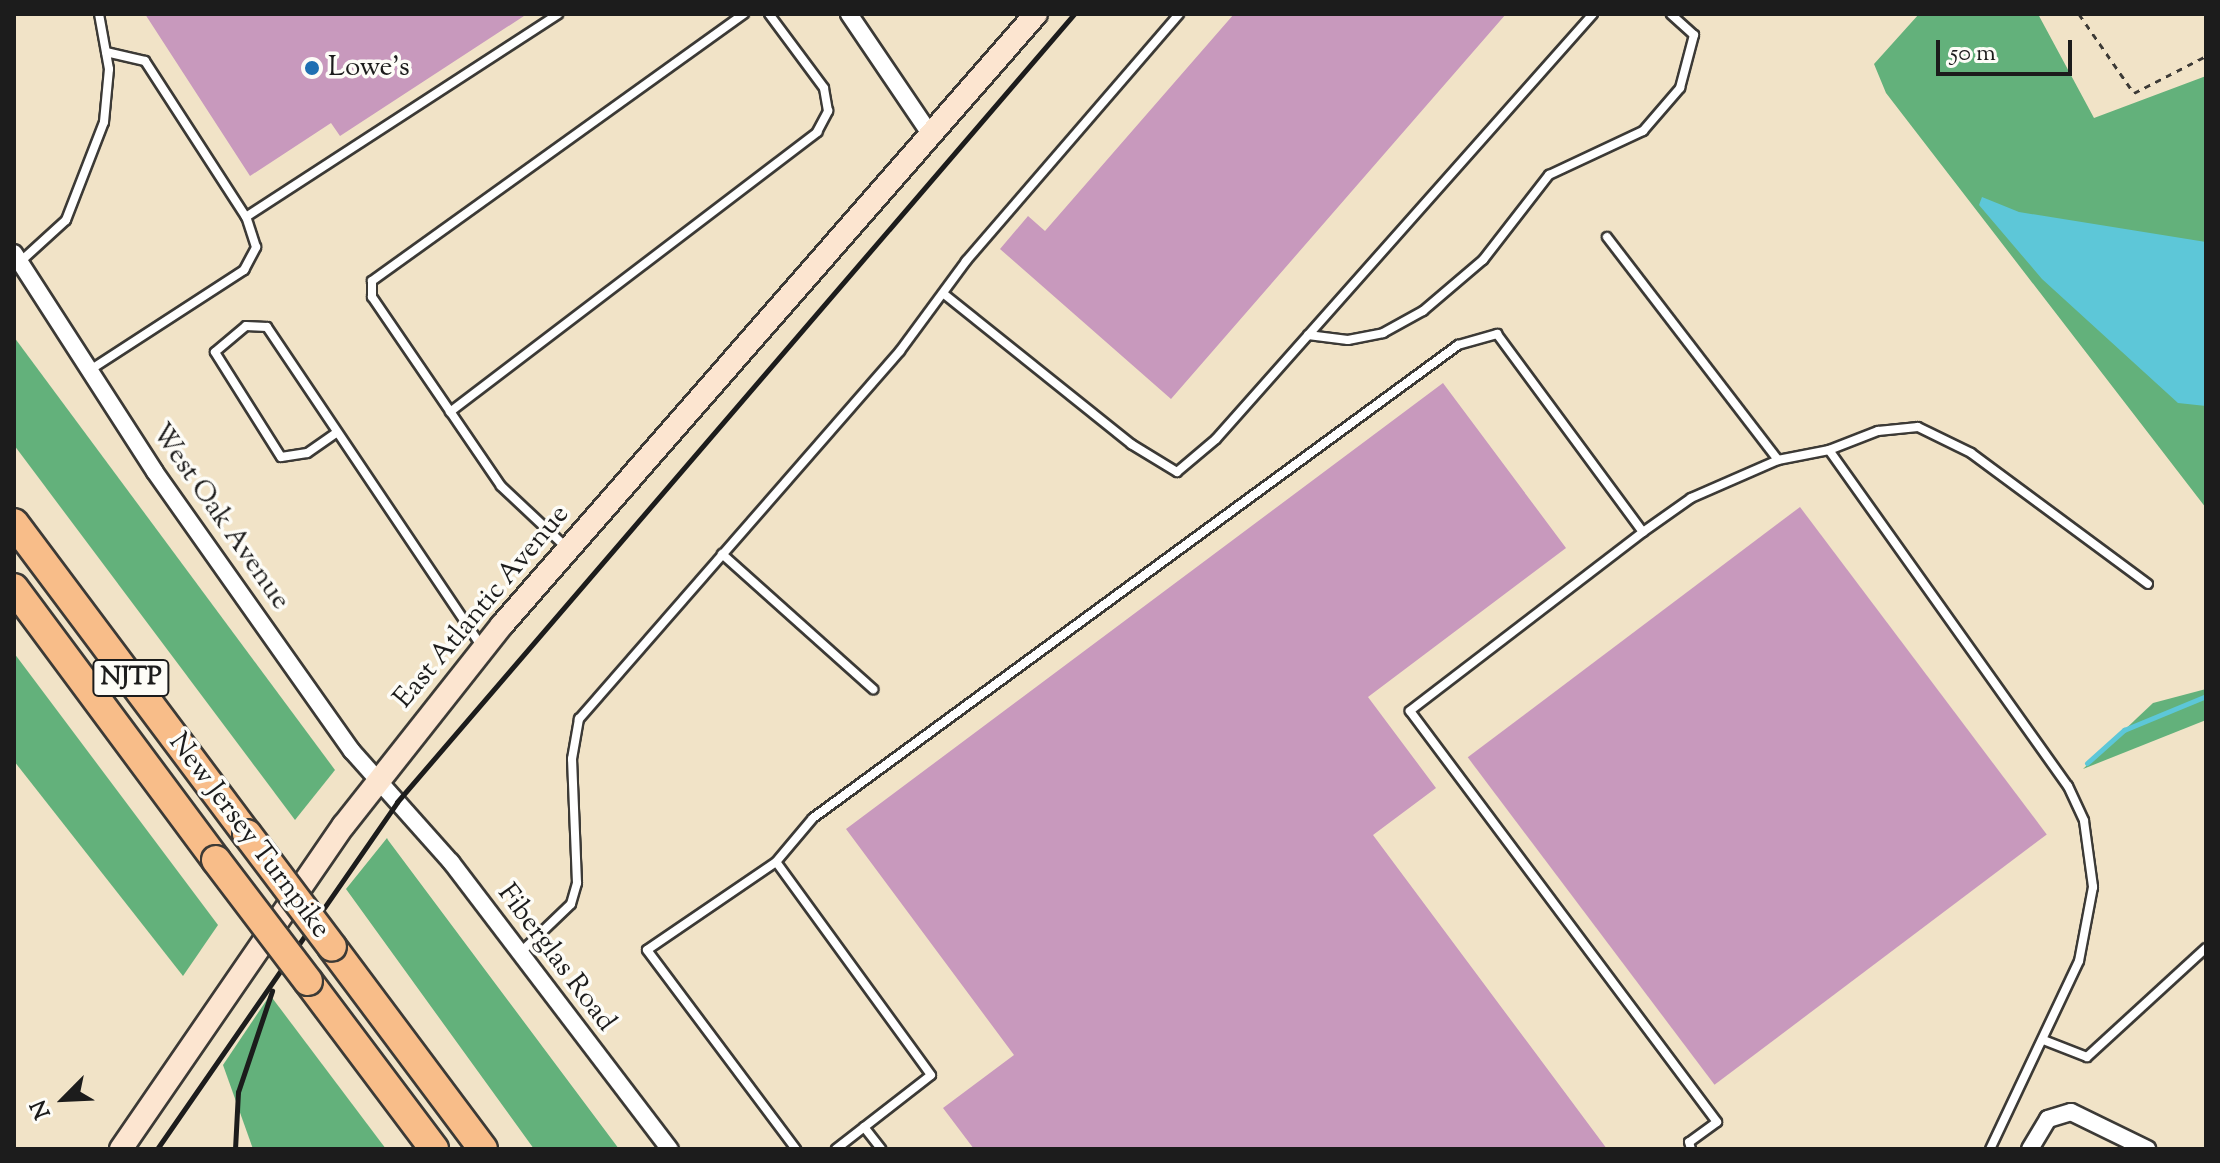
<!DOCTYPE html>
<html>
<head>
<meta charset="utf-8">
<style>
	body { margin:0 }
	#map { position:relative; width:2220px; height:1163px; overflow:hidden; background:#f1e3c7; font-family:"Sorts Mill Goudy",serif }
	div>[style] { position:absolute }
	[style*='--x'] { left:calc(var(--x)*1px); top:calc(var(--y)*1px); width:calc(var(--w)*1px); rotate:calc(var(--a)*1deg) }
	.forest>* { inset:0; background:#63b17b }
	.water>* { inset:0; background:#5dc7d8 }
	.stream>* { height:5px; margin:-2.5px; padding:0 2.5px; transform-origin:2.5px; border-radius:2.5px; background:#5dc7d8 }
	.building>* { inset:0; background:#c899bd; transform-origin:0 0 }
	.path>* { height:3px; margin-top:-1.5px; transform-origin:0; background:repeating-linear-gradient(90deg,#3c3a36 0 6px,transparent 0 12px) }
	.roads { filter:drop-shadow(2px 0 #3c3a36) drop-shadow(-2px 0 #3c3a36) drop-shadow(0 2px #3c3a36) drop-shadow(0 -2px #3c3a36) }
	.lane>* { height:8px; margin:-4px; padding:0 4px; transform-origin:4px; border-radius:4px; background:#fff }
	.street>* { height:16px; margin:-8px; padding:0 8px; transform-origin:8px; border-radius:8px; background:#fff }
	.secondary>* { height:22px; margin:-11px; padding:0 11px; transform-origin:11px; border-radius:11px; background:#fce5d0 }
	.highway>* { height:28px; margin:-14px; padding:0 14px; transform-origin:14px; border-radius:14px; background:#f8bd89 }
	.rail>* { height:5px; margin:-2.5px; padding:0 2.5px; transform-origin:2.5px; border-radius:2.5px; background:#1c1c1c }
	.bridges { filter:drop-shadow(2px 0 #3c3a36) drop-shadow(-2px 0 #3c3a36) drop-shadow(0 2px #3c3a36) drop-shadow(0 -2px #3c3a36) }
	.highway-bridge>* { height:28px; margin:-14px; padding:0 14px; transform-origin:14px; border-radius:14px; background:#f8bd89 }
	.dots>* { width:22px; height:22px; translate:-50% -50%; box-sizing:border-box; border:4px solid #fdfcf7; border-radius:50% }
	span { translate:-50% -50%; white-space:nowrap; text-align:center; line-height:1.15; -webkit-text-stroke:7px #fdfcf7; paint-order:stroke }
	.shield-label span { padding:2px 6px; background:#fdfcf7; border:2px solid; border-radius:6px; -webkit-text-stroke-width:0 }
	.shield-label { font-size:26px; color:#1c1c1c; font-weight:700 }
	.poi-label { font-size:28px; color:#1c1c1c }
	.left { translate:0 -50%; text-align:left }
	.street-label { font-size:28px; color:#1c1c1c }
	.frame { position:absolute; inset:0; border:16px solid #1c1c1c; pointer-events:none }
	.north { position:absolute; left:24px; top:1059px; width:80px; height:80px; -webkit-text-stroke:6px #fdfcf7; paint-order:stroke; rotate:246deg; font-size:22px; font-weight:700; line-height:32px; text-align:center; color:#1c1c1c }
	.north::after { content:''; display:block; margin:auto; width:28px; height:36px; background:#1c1c1c; clip-path:polygon(50% 0,100% 100%,50% 72%,0 100%) }
	.scale { position:absolute; left:1936px; top:40px; width:136px; height:36px; box-sizing:border-box; border:4px solid #1c1c1c; border-top:0; padding-left:10px; font-size:24px; line-height:28px; white-space:nowrap; color:#1c1c1c; -webkit-text-stroke:6px #fdfcf7; paint-order:stroke }
</style>
</head>
<body>
<div id="map">
	<div class="forest">
		<i style="clip-path:polygon(1919px 14px,2038px 14px,2094px 118px,2206px 76px,2206px 508px,1886px 93px,1874px 64px)"></i>
		<i style="clip-path:polygon(14px 337px,335px 770px,295px 820px,14px 445px)"></i>
		<i style="clip-path:polygon(14px 653px,218px 925px,183px 976px,14px 761px)"></i>
		<i style="clip-path:polygon(2206px 689px,2206px 720px,2083px 769px,2153px 703px)"></i>
		<i style="clip-path:polygon(387px 838px,388px 840px,619px 1149px,534px 1149px,346px 889px)"></i>
		<i style="clip-path:polygon(270px 995px,386px 1149px,253px 1149px,223px 1065px)"></i>
	</div>
	<div class="water">
		<i style="clip-path:polygon(1982px 197px,2019px 212px,2206px 242px,2206px 406px,2178px 403px,2042px 279px,1979px 205px)"></i>
	</div>
	<div class="stream">
		<i style="--x:2087;--y:763;--w:50;--a:-41.7"></i>
		<i style="--x:2124;--y:730;--w:89;--a:-22.5"></i>
	</div>
	<div class="building">
		<i style="clip-path:polygon(145px 14px,527px 14px,340px 136px,331px 123px,250px 176px)"></i>
		<i style="clip-path:polygon(1234px 14px,1506px 14px,1171px 399px,1000px 249px,1028px 216px,1045px 231px)"></i>
		<i style="clip-path:polygon(1443px 383px,1566px 548px,1368px 697px,1436px 788px,1373px 835px,1607px 1149px,974px 1149px,943px 1108px,1014px 1055px,846px 829px)"></i>
		<i style="left:1800px;top:507px;width:410px;height:416px;rotate:53deg"></i>
	</div>
	<div class="path">
		<i style="--x:2079;--y:14;--w:96;--a:55.2"></i>
		<i style="--x:2134;--y:93;--w:81;--a:-27.2"></i>
	</div>
	<div class="roads">
		<div class="lane">
			<i style="--x:106;--y:52;--w:40;--a:13"></i>
			<i style="--x:145;--y:61;--w:186;--a:57.1"></i>
			<i style="--x:1607;--y:237;--w:281;--a:52.5"></i>
			<i style="--x:1778;--y:460;--w:52;--a:-11.1"></i>
			<i style="--x:1829;--y:450;--w:412;--a:54.6"></i>
			<i style="--x:2068;--y:786;--w:38;--a:65"></i>
			<i style="--x:2084;--y:821;--w:67;--a:82.2"></i>
			<i style="--x:2093;--y:887;--w:75;--a:100.7"></i>
			<i style="--x:2079;--y:961;--w:208;--a:115.3"></i>
			<i style="--x:20;--y:262;--w:62;--a:-42.4"></i>
			<i style="--x:66;--y:220;--w:105;--a:-68.8"></i>
			<i style="--x:104;--y:122;--w:53;--a:-84.6"></i>
			<i style="--x:109;--y:69;--w:56;--a:-100.3"></i>
			<i style="--x:944;--y:294;--w:240;--a:38.7"></i>
			<i style="--x:1131;--y:444;--w:54;--a:31.3"></i>
			<i style="--x:1177;--y:472;--w:51;--a:-40.2"></i>
			<i style="--x:1216;--y:439;--w:568;--a:-48.43"></i>
			<i style="--x:1308;--y:335;--w:40;--a:7.1"></i>
			<i style="--x:1348;--y:340;--w:36;--a:-11"></i>
			<i style="--x:1383;--y:333;--w:46;--a:-28.8"></i>
			<i style="--x:1423;--y:311;--w:79;--a:-40.4"></i>
			<i style="--x:1483;--y:260;--w:108;--a:-52.2"></i>
			<i style="--x:1549;--y:175;--w:104;--a:-25.1"></i>
			<i style="--x:1643;--y:131;--w:57;--a:-49.3"></i>
			<i style="--x:1680;--y:88;--w:55;--a:-75.2"></i>
			<i style="--x:1694;--y:35;--w:31;--a:-138"></i>
			<i style="--x:90;--y:370;--w:184;--a:-33"></i>
			<i style="--x:244;--y:270;--w:26;--a:-62"></i>
			<i style="--x:256;--y:247;--w:32;--a:-108"></i>
			<i style="--x:246;--y:217;--w:372;--a:-33"></i>
			<i style="--x:450;--y:412;--w:462;--a:-37.3"></i>
			<i style="--x:817;--y:132;--w:24;--a:-62"></i>
			<i style="--x:828;--y:111;--w:23;--a:-100"></i>
			<i style="--x:824;--y:88;--w:92;--a:-126.6"></i>
			<i style="--x:336;--y:433;--w:35;--a:145"></i>
			<i style="--x:307;--y:453;--w:26;--a:171"></i>
			<i style="--x:281;--y:457;--w:124;--a:-122.2"></i>
			<i style="--x:215;--y:352;--w:40;--a:-40"></i>
			<i style="--x:246;--y:326;--w:21;--a:3"></i>
			<i style="--x:267;--y:327;--w:387;--a:56.1"></i>
			<i style="--x:1829;--y:450;--w:53;--a:-21.2"></i>
			<i style="--x:1878;--y:431;--w:40;--a:-5.7"></i>
			<i style="--x:1918;--y:427;--w:59;--a:26.1"></i>
			<i style="--x:1971;--y:453;--w:220;--a:36.5"></i>
			<i style="--x:1643;--y:532;--w:294;--a:142.5"></i>
			<i style="--x:1410;--y:711;--w:513;--a:53.24"></i>
			<i style="--x:1717;--y:1122;--w:34;--a:144"></i>
			<i style="--x:1689;--y:1142;--w:7;--a:74"></i>
			<i style="--x:568;--y:549;--w:92;--a:-136.8"></i>
			<i style="--x:501;--y:486;--w:229;--a:-124.3"></i>
			<i style="--x:372;--y:297;--w:16;--a:-90"></i>
			<i style="--x:372;--y:281;--w:458;--a:-35.7"></i>
			<i style="--x:722;--y:554;--w:203;--a:41.8"></i>
			<i style="--x:776;--y:862;--w:156;--a:145.7"></i>
			<i style="--x:647;--y:950;--w:249;--a:53.2"></i>
			<i style="--x:521;--y:952;--w:69;--a:-43.8"></i>
			<i style="--x:571;--y:904;--w:22;--a:-74"></i>
			<i style="--x:577;--y:883;--w:124;--a:-92.3"></i>
			<i style="--x:572;--y:759;--w:41;--a:-80.1"></i>
			<i style="--x:579;--y:719;--w:488;--a:-48.9"></i>
			<i style="--x:900;--y:351;--w:112;--a:-53.7"></i>
			<i style="--x:966;--y:261;--w:326;--a:-49.2"></i>
			<i style="--x:2046;--y:1041;--w:44;--a:21.3"></i>
			<i style="--x:2087;--y:1057;--w:161;--a:-42.5"></i>
			<i style="--x:864;--y:1127;--w:28;--a:52"></i>
			<i style="--x:836;--y:1149;--w:120;--a:-37.9"></i>
			<i style="--x:931;--y:1075;--w:263;--a:-126"></i>
			<i style="--x:776;--y:862;--w:57;--a:-49.9"></i>
			<i style="--x:813;--y:818;--w:800;--a:-36.25"></i>
			<i style="--x:1458;--y:345;--w:41;--a:-15.8"></i>
			<i style="--x:1497;--y:334;--w:246;--a:53.6"></i>
			<i style="--x:1643;--y:532;--w:59;--a:-35.3"></i>
			<i style="--x:1691;--y:498;--w:95;--a:-23.6"></i>
		</div>
		<div class="street">
			<i style="--x:849;--y:14;--w:146;--a:55.9"></i>
			<i style="--x:14;--y:253;--w:260;--a:57.2"></i>
			<i style="--x:155;--y:472;--w:342;--a:54.8"></i>
			<i style="--x:352;--y:751;--w:149;--a:48.3"></i>
			<i style="--x:451;--y:862;--w:361;--a:52.7"></i>
			<i style="--x:2030;--y:1149;--w:35;--a:-59"></i>
			<i style="--x:2048;--y:1119;--w:24;--a:-17"></i>
			<i style="--x:2071;--y:1112;--w:85;--a:26"></i>
		</div>
		<div class="secondary">
			<i style="--x:121;--y:1149;--w:393;--a:-55.5"></i>
			<i style="--x:344;--y:825;--w:255;--a:-51.7"></i>
			<i style="--x:502;--y:625;--w:811;--a:-48.85"></i>
		</div>
		<div class="highway">
			<i style="--x:14;--y:523;--w:389;--a:53.2"></i>
			<i style="--x:14;--y:588;--w:339;--a:53.4"></i>
			<i style="--x:332;--y:947;--w:252;--a:53.2"></i>
			<i style="--x:308;--y:981;--w:210;--a:53.1"></i>
		</div>
	</div>
	<div class="rail">
		<i style="--x:157;--y:1149;--w:422;--a:-55.3"></i>
		<i style="--x:397;--y:802;--w:1039;--a:-49.33"></i>
		<i style="--x:235;--y:1149;--w:57;--a:-87"></i>
		<i style="--x:238;--y:1092;--w:107;--a:-71.4"></i>
	</div>
	<div class="bridges">
		<div class="highway-bridge">
			<i style="--x:247;--y:834;--w:141;--a:53"></i>
			<i style="--x:216;--y:860;--w:152;--a:52.8"></i>
		</div>
	</div>
	<div class="dots">
		<i style="left:312px;top:68px;background:#1f6fb2"></i>
	</div>
	<div class="shield-label">
		<span style="left:131px;top:678px">NJTP</span>
	</div>
	<div class="poi-label">
		<span class="left" style="left:328px;top:68px">Lowe's</span>
	</div>
	<div class="street-label">
		<span style="left:220px;top:517px;rotate:55deg">West Oak Avenue</span>
		<span style="left:482px;top:607px;rotate:-50deg">East Atlantic Avenue</span>
		<span style="left:249px;top:836px;rotate:53deg">New Jersey Turnpike</span>
		<span style="left:556px;top:958px;rotate:53deg">Fiberglas Road</span>
	</div>
	<div class="frame"></div>
	<div class="north">N</div>
	<div class="scale">50 m</div>
</div>
</body>
</html>
